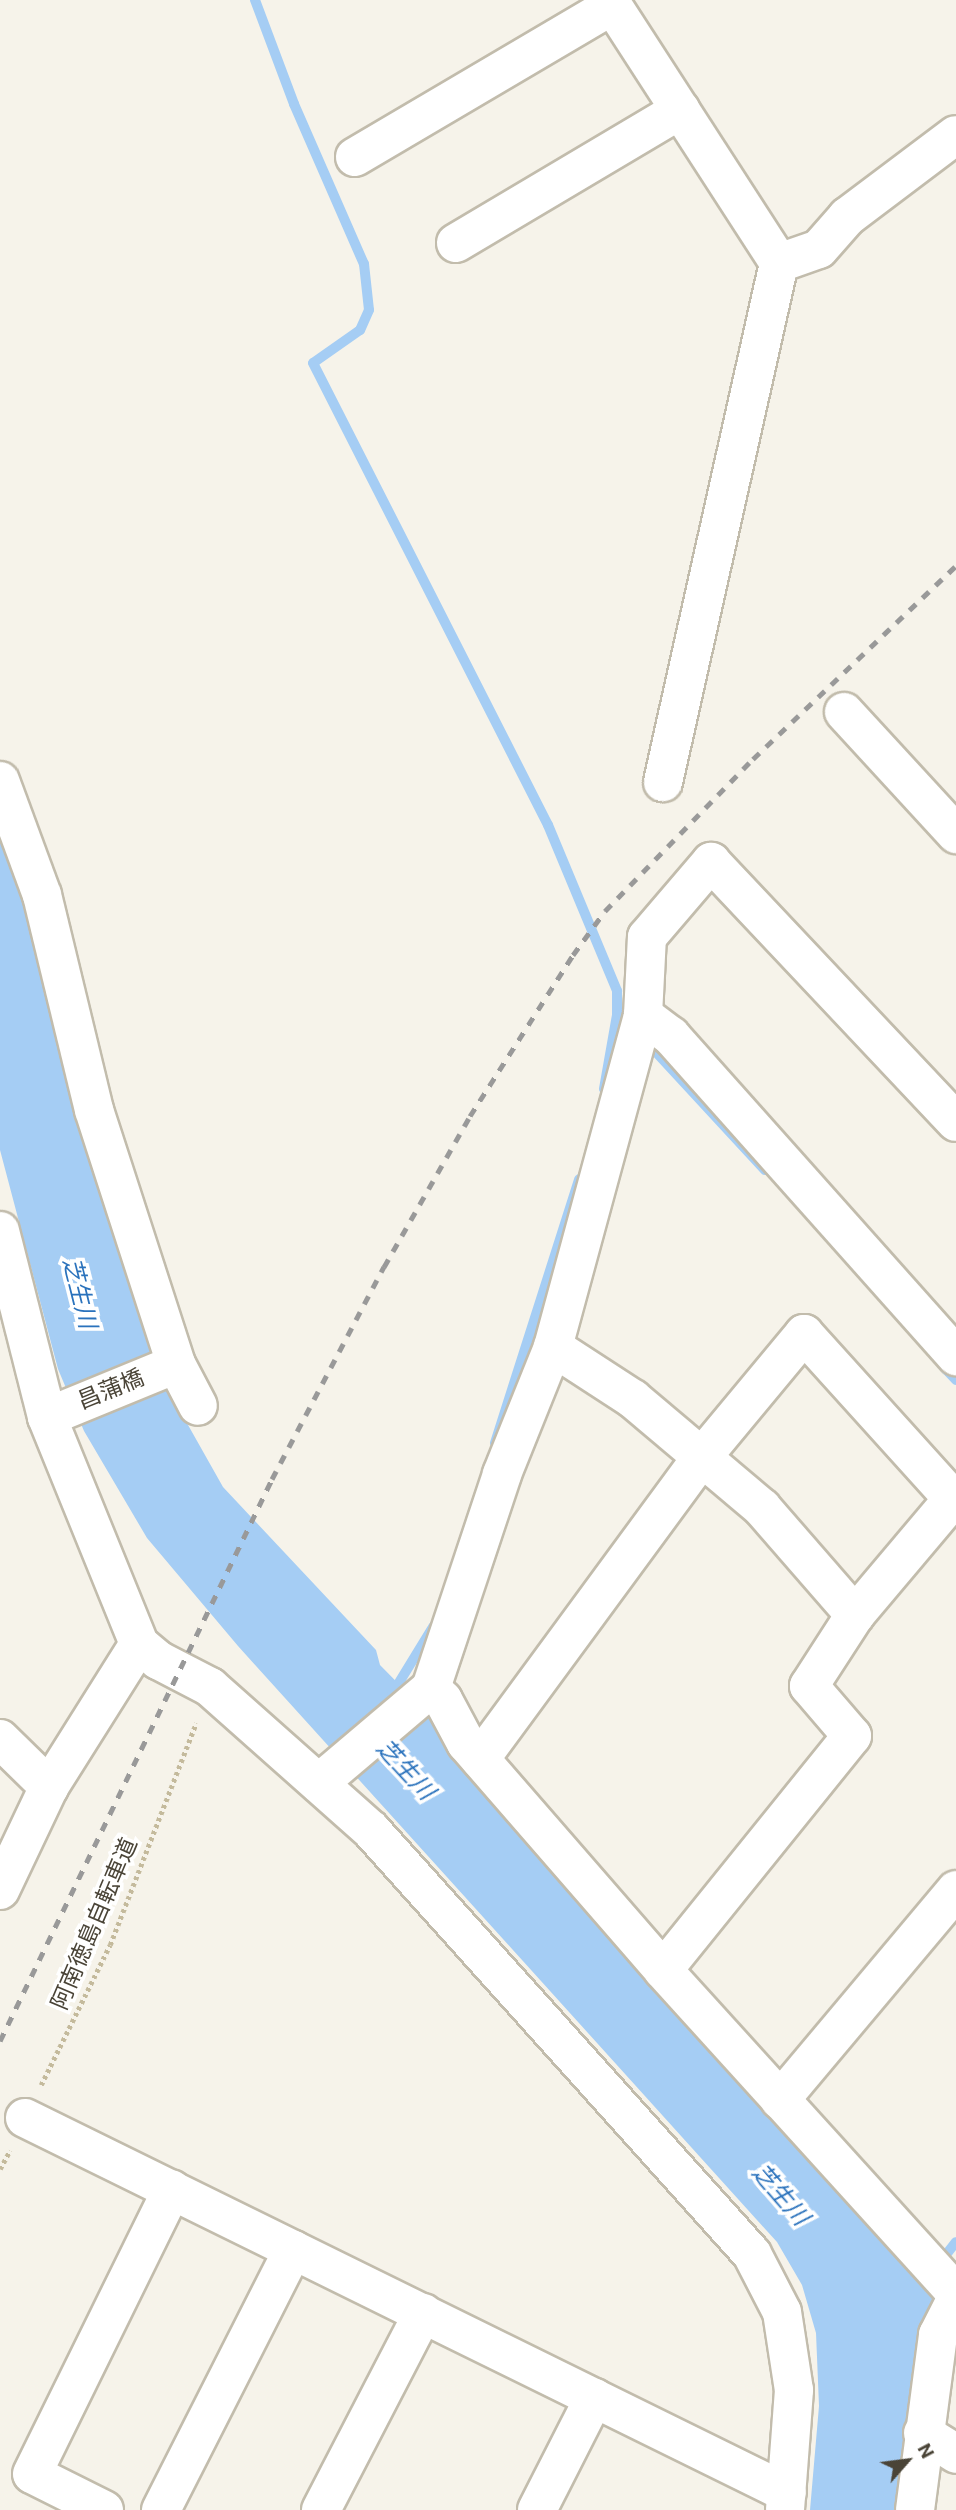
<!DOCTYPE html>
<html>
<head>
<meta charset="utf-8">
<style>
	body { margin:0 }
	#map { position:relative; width:956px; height:2510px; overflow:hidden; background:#f6f3ea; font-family:Roboto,"Noto Sans JP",sans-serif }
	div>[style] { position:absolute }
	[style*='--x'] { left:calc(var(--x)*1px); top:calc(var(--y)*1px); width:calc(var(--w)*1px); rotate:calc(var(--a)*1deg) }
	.water>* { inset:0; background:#a5cdf4 }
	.stream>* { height:10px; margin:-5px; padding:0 5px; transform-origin:5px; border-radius:5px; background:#a5cdf4 }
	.path>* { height:4.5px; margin-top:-2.25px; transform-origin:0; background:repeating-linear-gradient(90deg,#c4ba9c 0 3.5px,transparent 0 7px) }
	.roads { filter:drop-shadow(2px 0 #c2bcac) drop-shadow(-2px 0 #c2bcac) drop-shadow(0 2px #c2bcac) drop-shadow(0 -2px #c2bcac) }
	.minor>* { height:38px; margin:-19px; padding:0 19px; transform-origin:19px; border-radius:19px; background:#fff }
	.rail>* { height:5px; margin-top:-2.5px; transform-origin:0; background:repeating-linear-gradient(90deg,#999 0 9px,transparent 0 18px) }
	span { translate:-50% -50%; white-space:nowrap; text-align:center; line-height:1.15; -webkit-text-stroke:7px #fff; paint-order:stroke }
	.street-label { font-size:23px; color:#4a4437 }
	.water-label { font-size:24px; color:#2a72bc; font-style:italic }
	.north { position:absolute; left:872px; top:2426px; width:70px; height:70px; -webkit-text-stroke:5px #fff; paint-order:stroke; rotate:62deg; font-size:19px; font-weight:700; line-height:28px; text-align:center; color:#4a4437 }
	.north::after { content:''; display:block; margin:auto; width:24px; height:32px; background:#4a4437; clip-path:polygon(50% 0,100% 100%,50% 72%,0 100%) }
</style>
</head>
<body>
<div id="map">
	<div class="water">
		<i style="clip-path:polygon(0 819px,170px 1393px,223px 1487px,376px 1650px,380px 1665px,441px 1727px,891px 2239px,904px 2266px,938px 2301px,906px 2510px,810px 2510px,819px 2406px,816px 2333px,802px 2285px,777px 2242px,238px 1646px,147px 1538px,84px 1431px,58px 1369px,0 1150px)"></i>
	</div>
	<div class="stream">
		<i style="--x:255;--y:0;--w:111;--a:69.4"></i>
		<i style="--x:294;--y:104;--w:175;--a:66.4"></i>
		<i style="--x:364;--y:264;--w:46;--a:83.8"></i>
		<i style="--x:369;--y:310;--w:22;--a:114"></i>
		<i style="--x:360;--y:330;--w:57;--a:144.9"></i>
		<i style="--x:313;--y:363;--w:518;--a:63.04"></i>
		<i style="--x:548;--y:825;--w:180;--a:67.4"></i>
		<i style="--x:617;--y:991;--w:24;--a:90"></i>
		<i style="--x:617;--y:1015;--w:75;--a:100"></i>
		<i style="--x:645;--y:1040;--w:177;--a:47.3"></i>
		<i style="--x:943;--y:1366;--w:19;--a:47"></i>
		<i style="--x:495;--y:1443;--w:277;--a:-72.3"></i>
		<i style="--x:392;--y:1694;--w:79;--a:-58.5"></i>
		<i style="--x:938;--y:2265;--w:29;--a:-52"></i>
	</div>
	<div class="path">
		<i style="--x:41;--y:2085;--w:156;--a:-63.8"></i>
		<i style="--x:110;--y:1945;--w:238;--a:-68.8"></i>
		<i style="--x:0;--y:2169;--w:21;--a:-62"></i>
	</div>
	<div class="roads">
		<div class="minor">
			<i style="--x:609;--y:0;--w:313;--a:57.1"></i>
			<i style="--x:779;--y:263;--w:532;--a:102.6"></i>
			<i style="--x:355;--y:157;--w:299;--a:-30.5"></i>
			<i style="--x:456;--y:243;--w:261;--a:-30.7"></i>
			<i style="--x:779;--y:263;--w:42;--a:-19.3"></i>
			<i style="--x:819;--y:249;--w:43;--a:-48.8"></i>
			<i style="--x:847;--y:217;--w:136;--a:-37"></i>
			<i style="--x:844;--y:712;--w:166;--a:47.4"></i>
			<i style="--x:0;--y:781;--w:121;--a:69.8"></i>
			<i style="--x:42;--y:895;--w:221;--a:76.4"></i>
			<i style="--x:94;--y:1110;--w:267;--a:72.1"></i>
			<i style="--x:176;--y:1364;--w:47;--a:62.4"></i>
			<i style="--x:643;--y:1015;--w:35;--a:37"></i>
			<i style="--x:671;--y:1036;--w:429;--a:48.3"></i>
			<i style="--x:0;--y:1231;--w:192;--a:75.8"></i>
			<i style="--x:47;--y:1417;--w:245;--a:67.9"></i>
			<i style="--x:139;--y:1644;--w:25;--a:40"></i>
			<i style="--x:158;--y:1660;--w:59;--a:27.4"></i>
			<i style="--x:210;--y:1687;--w:215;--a:41.6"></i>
			<i style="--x:371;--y:1830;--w:570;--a:48.06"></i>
			<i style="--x:752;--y:2254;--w:65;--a:62.7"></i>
			<i style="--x:782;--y:2312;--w:79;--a:81.3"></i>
			<i style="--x:794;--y:2390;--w:120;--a:94.3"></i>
			<i style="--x:553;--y:1347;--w:95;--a:33"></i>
			<i style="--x:633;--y:1399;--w:169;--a:40.2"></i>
			<i style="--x:762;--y:1508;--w:142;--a:49"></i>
			<i style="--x:47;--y:1417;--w:139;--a:-22.3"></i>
			<i style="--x:431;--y:1688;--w:17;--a:45"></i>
			<i style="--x:443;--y:1700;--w:49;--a:61.9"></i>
			<i style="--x:466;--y:1743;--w:301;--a:49"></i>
			<i style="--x:663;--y:1970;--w:436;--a:47.8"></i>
			<i style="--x:0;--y:1739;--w:69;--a:44.4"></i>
			<i style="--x:480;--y:1759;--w:375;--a:-53.7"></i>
			<i style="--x:702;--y:1457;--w:160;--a:-50.3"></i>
			<i style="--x:804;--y:1334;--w:222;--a:47.9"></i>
			<i style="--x:319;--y:1783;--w:147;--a:-40.3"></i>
			<i style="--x:431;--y:1688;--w:225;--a:-71.6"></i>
			<i style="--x:502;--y:1474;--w:137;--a:-68.1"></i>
			<i style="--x:553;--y:1347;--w:344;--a:-74.8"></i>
			<i style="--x:643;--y:1015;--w:78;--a:-87.1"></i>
			<i style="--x:647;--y:937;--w:99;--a:-49.5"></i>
			<i style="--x:711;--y:862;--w:357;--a:46.7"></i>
			<i style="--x:0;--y:1890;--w:114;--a:-64.6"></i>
			<i style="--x:49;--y:1787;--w:169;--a:-57.8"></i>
			<i style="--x:663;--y:1970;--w:301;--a:-51.1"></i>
			<i style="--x:852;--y:1736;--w:66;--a:-130.7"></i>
			<i style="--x:809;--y:1686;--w:85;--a:-57.1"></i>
			<i style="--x:855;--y:1615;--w:157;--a:-49.9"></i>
			<i style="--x:780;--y:2100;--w:274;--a:-50"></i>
			<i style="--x:25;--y:2118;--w:849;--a:26.2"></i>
			<i style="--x:923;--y:2433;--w:39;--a:32"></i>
			<i style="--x:104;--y:2510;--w:80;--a:-153.4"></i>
			<i style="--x:32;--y:2474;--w:317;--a:-63.8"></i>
			<i style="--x:161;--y:2510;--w:292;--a:-63.1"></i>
			<i style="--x:321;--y:2510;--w:222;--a:-62.6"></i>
			<i style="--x:537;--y:2510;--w:126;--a:-63"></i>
			<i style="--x:915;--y:2510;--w:177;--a:-82.5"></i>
			<i style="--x:938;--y:2335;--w:39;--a:-63"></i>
		</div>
	</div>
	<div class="rail">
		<i style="--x:0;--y:2041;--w:624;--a:-64.17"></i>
		<i style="--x:272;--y:1479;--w:240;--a:-62.2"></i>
		<i style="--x:384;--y:1267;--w:174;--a:-60.3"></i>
		<i style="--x:470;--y:1116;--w:191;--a:-57.4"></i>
		<i style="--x:573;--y:955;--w:54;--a:-54"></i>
		<i style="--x:605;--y:911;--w:212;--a:-45.8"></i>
		<i style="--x:753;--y:759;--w:280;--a:-43.6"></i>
	</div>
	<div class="street-label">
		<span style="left:111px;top:1390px;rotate:-22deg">昌蒲橋</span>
		<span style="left:95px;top:1924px;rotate:-67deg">阿南徳島自転車道</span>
	</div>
	<div class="water-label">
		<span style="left:79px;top:1293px;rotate:76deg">芝生川</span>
		<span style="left:405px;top:1770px;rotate:47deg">芝生川</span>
		<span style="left:780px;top:2195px;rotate:49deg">芝生川</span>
	</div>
	<div class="north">N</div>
</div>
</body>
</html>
